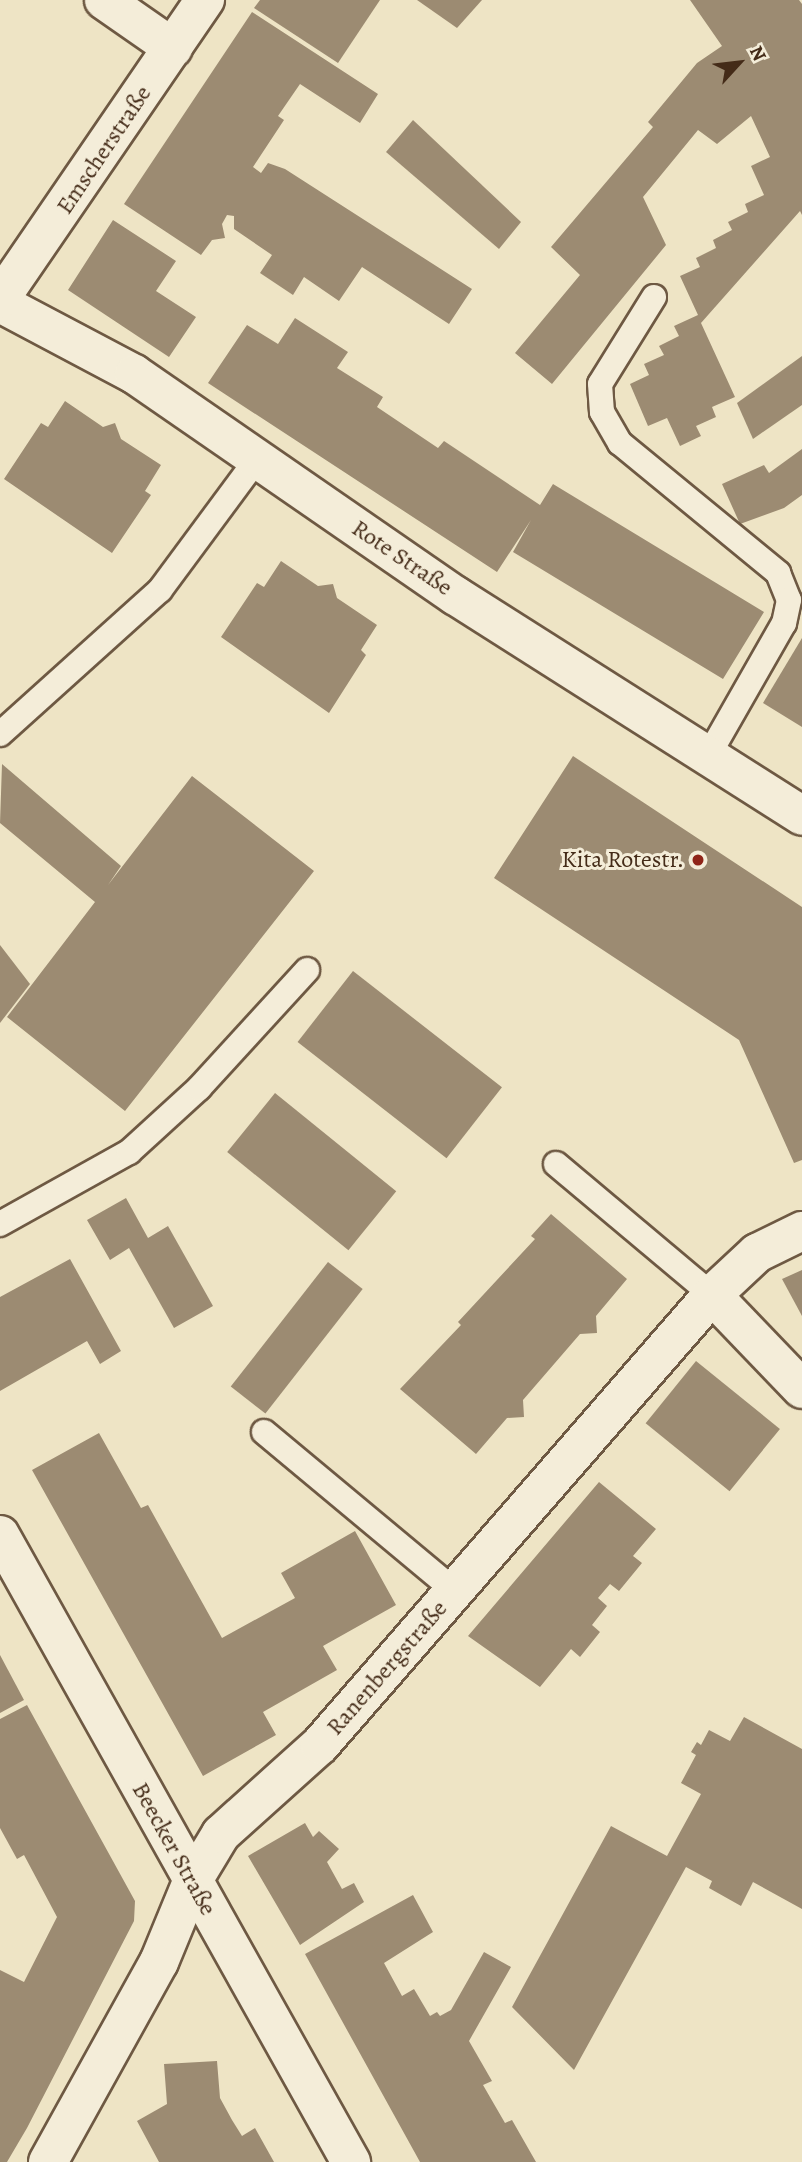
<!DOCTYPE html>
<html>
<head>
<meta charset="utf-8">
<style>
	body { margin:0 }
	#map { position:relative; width:802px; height:2162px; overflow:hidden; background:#eee4c5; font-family:Alegreya,serif }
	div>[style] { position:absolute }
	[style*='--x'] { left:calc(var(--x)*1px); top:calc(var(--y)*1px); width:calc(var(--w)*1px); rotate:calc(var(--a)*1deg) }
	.building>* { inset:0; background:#9c8b72; transform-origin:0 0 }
	.roads { filter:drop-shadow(2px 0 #6e5943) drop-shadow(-2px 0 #6e5943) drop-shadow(0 2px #6e5943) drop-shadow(0 -2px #6e5943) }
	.lane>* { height:24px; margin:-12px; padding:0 12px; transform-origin:12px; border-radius:12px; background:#f4edd9 }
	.street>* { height:38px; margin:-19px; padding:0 19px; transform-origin:19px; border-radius:19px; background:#f4edd9 }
	.secondary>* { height:38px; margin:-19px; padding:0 19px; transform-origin:19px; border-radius:19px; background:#f4edd9 }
	.dots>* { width:19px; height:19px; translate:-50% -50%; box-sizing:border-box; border:4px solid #f4edd9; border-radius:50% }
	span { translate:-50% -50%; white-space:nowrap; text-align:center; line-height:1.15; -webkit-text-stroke:6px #f4edd9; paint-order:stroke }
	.street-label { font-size:24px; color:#442b18 }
	.poi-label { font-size:24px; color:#442b18 }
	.right { translate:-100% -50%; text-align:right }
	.north { position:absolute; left:704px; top:28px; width:70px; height:70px; -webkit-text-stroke:5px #f4edd9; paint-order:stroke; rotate:63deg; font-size:19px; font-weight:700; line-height:28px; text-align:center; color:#442b18 }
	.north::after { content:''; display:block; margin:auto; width:24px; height:32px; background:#442b18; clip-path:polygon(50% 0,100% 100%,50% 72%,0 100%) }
</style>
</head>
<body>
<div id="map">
	<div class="building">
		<i style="clip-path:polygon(260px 0,380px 0,338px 63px,254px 8px)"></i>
		<i style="clip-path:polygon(417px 0,482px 0,457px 28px)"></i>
		<i style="clip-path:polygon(690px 0,799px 0,802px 4px,802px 215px,800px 211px,701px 323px,735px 397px,712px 407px,716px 417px,696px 426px,701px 436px,680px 446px,667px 418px,648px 426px,630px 384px,649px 375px,644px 364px,664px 355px,659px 346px,679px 336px,674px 326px,698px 315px,680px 276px,700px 267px,696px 258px,716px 248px,713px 240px,732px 230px,728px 222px,748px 212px,745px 204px,764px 195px,751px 166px,770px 157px,751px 116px,717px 144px,698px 130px,643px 197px,666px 245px,552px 384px,515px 353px,580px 275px,551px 247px,653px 127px,648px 122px,697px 63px,722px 46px)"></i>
		<i style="clip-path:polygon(252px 12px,378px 94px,360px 123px,300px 84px,278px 116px,284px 120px,253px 167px,261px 173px,268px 163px,285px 169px,472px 289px,449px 324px,362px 267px,339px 301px,304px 277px,293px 295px,260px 273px,272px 255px,234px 229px,234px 216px,227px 215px,222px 224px,225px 238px,212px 240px,201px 255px,124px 204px)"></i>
		<i style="clip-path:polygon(413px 120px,521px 222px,499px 249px,386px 152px)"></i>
		<i style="clip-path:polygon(113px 220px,176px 261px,156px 291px,196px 317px,169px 357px,68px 290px)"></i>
		<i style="clip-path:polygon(295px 318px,348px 352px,337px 368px,383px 397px,377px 407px,438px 448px,444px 441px,540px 505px,553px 484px,764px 612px,723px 679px,513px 552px,531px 520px,497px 572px,208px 383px,247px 325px,278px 344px)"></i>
		<i style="clip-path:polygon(802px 356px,802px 405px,753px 439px,737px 403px)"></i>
		<i style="clip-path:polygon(65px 401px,103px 427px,115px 423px,121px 439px,161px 465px,145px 491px,151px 495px,112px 553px,4px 479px,41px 423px,48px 427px)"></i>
		<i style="clip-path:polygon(802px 449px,802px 495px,784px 508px,740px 524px,722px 484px,764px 465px,769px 473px)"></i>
		<i style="clip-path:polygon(281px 561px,318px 586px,333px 584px,337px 598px,377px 625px,361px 650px,366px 655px,329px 713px,221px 637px,257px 583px,264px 587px)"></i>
		<i style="clip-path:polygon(802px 638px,802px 727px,763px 703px)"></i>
		<i style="clip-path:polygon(573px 756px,802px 907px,802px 1160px,794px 1163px,739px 1040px,494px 878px)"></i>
		<i style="clip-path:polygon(2px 764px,121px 866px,108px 885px,192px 776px,314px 871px,125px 1111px,7px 1017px,95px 902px,0 823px)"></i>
		<i style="clip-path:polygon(0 945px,30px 984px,0 1023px)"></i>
		<i style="left:353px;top:971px;width:189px;height:90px;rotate:38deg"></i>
		<i style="left:275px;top:1093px;width:156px;height:76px;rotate:39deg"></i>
		<i style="clip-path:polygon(126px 1198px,148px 1238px,168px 1226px,213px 1306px,174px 1328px,129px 1248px,110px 1260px,87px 1220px)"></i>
		<i style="clip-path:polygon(551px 1214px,627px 1279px,596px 1316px,597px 1333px,580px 1334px,523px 1400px,524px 1417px,507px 1418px,476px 1454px,400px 1389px,461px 1325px,458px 1322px,535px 1239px,531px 1236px)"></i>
		<i style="clip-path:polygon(70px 1259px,121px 1351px,100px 1364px,87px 1341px,0 1391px,0 1297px)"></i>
		<i style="left:328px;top:1262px;width:44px;height:158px;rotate:38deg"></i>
		<i style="clip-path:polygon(802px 1270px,802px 1316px,782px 1279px)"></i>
		<i style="left:696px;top:1361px;width:108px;height:80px;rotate:39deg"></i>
		<i style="clip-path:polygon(99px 1433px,141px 1508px,148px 1505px,222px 1638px,295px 1598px,281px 1573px,355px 1531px,396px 1605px,323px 1646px,337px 1670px,263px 1712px,276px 1735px,203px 1776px,32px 1470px)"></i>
		<i style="clip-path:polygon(599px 1482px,656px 1529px,633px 1556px,642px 1563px,619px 1591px,610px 1584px,598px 1598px,607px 1606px,592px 1625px,600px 1632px,580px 1657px,571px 1649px,540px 1687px,468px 1636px)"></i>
		<i style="clip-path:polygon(0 1655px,24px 1700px,0 1713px)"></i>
		<i style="clip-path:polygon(27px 1705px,135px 1901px,134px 1921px,27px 2128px,7px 2162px,0 2162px,0 1970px,24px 1982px,57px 1917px,24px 1855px,17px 1859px,0 1828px,0 1719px)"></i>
		<i style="clip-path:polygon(744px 1717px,802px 1749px,802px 1909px,753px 1882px,741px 1906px,709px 1888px,712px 1881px,686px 1867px,574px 2070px,512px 2007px,611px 1826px,667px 1856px,701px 1794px,681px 1783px,696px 1755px,691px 1752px,697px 1742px,701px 1745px,709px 1730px,730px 1741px)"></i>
		<i style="clip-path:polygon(305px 1823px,313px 1837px,319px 1831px,339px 1849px,327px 1862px,342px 1889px,354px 1883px,364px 1902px,300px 1945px,248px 1856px)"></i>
		<i style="clip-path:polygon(413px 1895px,433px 1932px,384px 1963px,402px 1996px,414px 1989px,430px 2016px,437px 2012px,440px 2016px,451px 2010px,484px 1952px,511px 1967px,469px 2041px,492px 2081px,483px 2085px,505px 2123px,512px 2120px,536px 2162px,420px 2162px,305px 1954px)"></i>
		<i style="clip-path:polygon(217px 2061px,220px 2098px,232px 2120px,242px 2136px,255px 2128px,274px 2162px,159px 2162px,137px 2121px,167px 2104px,164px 2064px)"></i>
	</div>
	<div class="roads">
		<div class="lane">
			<i style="--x:654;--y:297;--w:102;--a:121.8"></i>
			<i style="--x:600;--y:384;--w:28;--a:86"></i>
			<i style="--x:602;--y:412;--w:36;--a:60"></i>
			<i style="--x:620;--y:443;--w:205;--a:39.4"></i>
			<i style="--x:778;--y:573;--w:29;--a:68"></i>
			<i style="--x:789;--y:600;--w:24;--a:102"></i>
			<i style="--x:784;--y:623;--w:153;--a:119.7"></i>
			<i style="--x:0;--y:734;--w:215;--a:-42"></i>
			<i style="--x:160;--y:590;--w:163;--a:-53.5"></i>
			<i style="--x:556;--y:1164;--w:204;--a:40"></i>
			<i style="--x:0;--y:1224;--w:148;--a:-29.2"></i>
			<i style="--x:129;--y:1152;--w:95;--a:-42.4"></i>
			<i style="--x:199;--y:1088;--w:160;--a:-47.5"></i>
			<i style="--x:264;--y:1432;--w:249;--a:39.8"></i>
		</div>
		<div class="street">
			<i style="--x:104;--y:0;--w:84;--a:34.8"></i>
			<i style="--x:0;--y:303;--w:152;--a:27.9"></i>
			<i style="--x:134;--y:374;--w:391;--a:34.6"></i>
			<i style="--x:456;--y:596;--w:410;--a:32.4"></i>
			<i style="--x:712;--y:1295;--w:130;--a:46.2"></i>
			<i style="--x:0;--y:1535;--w:719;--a:60.76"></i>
			<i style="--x:48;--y:2162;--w:229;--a:-61"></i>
			<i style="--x:159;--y:1962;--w:87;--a:-67.6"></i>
			<i style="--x:192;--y:1882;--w:56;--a:-58.9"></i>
			<i style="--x:221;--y:1834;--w:133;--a:-42"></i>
			<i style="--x:320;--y:1745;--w:597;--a:-48.94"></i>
			<i style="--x:712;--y:1295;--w:62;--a:-43"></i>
			<i style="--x:757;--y:1253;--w:50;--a:-26.1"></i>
		</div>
		<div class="secondary">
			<i style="--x:0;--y:299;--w:363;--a:-55.6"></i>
		</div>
	</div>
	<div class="dots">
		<i style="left:698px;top:860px;background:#8f2418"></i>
	</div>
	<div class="street-label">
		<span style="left:104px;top:150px;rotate:-56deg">Emscherstraße</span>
		<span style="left:402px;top:558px;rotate:34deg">Rote Straße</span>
		<span style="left:387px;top:1668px;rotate:-49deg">Ranenbergstraße</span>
		<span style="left:174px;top:1849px;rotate:61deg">Beecker Straße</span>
	</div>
	<div class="poi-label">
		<span class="right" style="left:684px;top:860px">Kita Rotestr.</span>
	</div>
	<div class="north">N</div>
</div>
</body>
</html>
